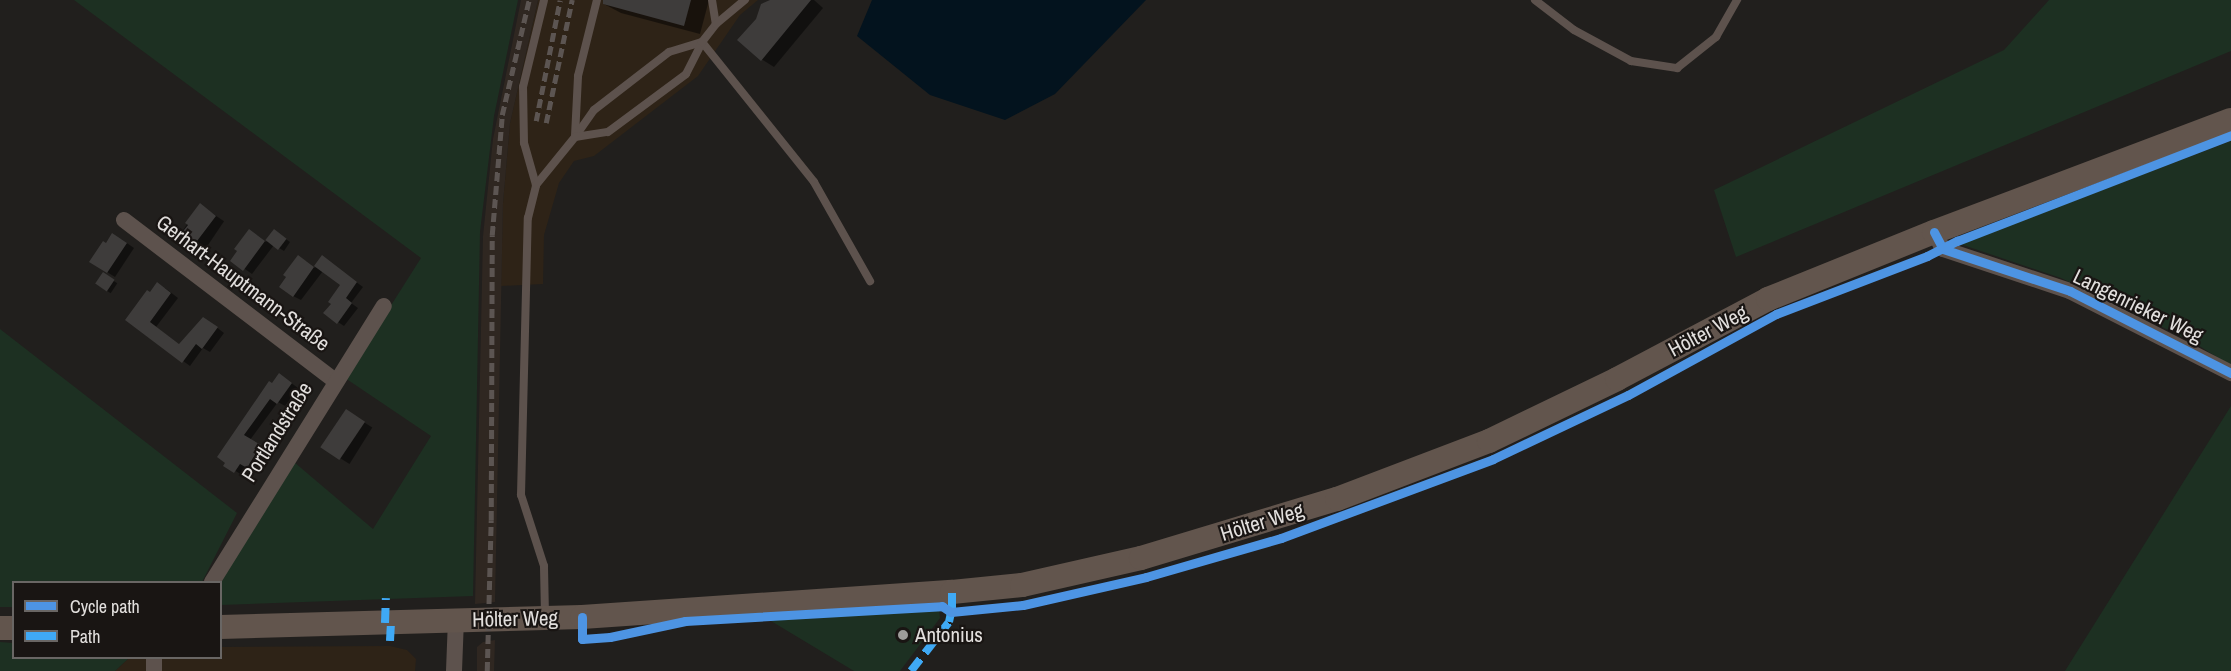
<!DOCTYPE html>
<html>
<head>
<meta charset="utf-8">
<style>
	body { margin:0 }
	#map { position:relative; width:2231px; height:671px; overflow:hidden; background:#211f1d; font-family:"Archivo Narrow",sans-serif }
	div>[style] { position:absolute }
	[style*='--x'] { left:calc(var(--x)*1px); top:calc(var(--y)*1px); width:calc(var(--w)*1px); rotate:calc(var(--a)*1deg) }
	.industrial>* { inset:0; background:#2e2317 }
	.built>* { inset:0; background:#2f2721 }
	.green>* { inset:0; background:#1d3022 }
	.water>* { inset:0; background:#03131e }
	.shadow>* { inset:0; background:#0007; transform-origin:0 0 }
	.building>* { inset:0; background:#3e3c3b; transform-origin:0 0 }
	.service>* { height:8px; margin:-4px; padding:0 4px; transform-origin:4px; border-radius:4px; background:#5d524d }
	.minor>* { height:16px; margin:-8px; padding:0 8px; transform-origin:8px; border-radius:8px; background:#5d524d }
	.secondary>* { height:24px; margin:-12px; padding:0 12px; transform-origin:12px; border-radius:12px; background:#62554d }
	.rail>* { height:4.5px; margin-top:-2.25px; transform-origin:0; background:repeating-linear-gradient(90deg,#5c5552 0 9px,transparent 0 13.5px) }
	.quiet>* { height:8px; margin-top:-4px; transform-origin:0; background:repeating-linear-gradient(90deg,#3fa9f5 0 15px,transparent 0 23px) }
	.cycleway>* { height:9px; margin:-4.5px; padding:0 4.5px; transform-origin:4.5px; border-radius:4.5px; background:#4d94e3 }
	.dots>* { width:16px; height:16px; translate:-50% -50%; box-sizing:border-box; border:3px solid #191513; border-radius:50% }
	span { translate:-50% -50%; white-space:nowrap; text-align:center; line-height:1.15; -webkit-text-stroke:4.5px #191513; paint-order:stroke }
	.street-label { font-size:21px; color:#e2dfdd }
	.poi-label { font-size:21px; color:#e2dfdd }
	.left { translate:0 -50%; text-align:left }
	.legend { position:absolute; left:12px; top:581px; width:210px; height:78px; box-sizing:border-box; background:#191513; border:2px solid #696664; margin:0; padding:8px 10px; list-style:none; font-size:18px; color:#e2dfdd }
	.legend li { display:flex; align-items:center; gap:12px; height:30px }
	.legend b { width:30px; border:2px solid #696664 }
</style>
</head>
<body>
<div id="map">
	<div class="industrial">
		<i style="clip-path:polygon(538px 0,758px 0,740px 15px,698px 76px,594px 156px,574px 161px,559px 183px,544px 235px,543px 284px,501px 286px,503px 203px,510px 123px)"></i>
		<i style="clip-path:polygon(390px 646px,407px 650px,416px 659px,415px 671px,115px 671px,129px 658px,220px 658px,221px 647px)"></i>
	</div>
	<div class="built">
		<i style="clip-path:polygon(521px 0,538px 0,510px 123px,503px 203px,495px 602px,475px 604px,483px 236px,493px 139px)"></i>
		<i style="clip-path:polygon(495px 640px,494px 671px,477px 671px,477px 647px,483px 642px)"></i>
	</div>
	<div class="green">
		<i style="clip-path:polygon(74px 0,518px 0,494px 116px,480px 232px,473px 596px,221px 605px,220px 582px,294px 462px,373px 529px,431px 436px,345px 378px,421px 258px)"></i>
		<i style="clip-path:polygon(2049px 0,2231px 0,2231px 51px,1736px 257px,1714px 190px,2004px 50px)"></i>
		<i style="clip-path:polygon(2231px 141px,2231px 366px,2193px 342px,2061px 278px,1960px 244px)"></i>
		<i style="clip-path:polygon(0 329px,237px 513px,202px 582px,14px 582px,13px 607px,0 607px)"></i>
		<i style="clip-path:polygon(2231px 406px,2231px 671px,2065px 671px)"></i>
		<i style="clip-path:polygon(939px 609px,940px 618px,900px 671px,854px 671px,766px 618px)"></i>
		<i style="clip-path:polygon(0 642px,13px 643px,14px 658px,129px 658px,115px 671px,0 671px)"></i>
	</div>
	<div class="water">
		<i style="clip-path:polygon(872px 0,1146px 0,1055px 94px,1005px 120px,930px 95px,857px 36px)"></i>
	</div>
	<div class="shadow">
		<i style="clip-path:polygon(605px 0,709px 0,700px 34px,621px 13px,604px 4px)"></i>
		<i style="clip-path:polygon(772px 0,814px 0,823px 8px,774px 67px,761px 59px)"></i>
		<i style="left:200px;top:205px;width:29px;height:34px;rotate:34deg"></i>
		<i style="clip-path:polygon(275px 231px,290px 242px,284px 251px,274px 245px,252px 274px,232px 260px,257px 235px,266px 242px)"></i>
		<i style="clip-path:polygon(121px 239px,134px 248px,115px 277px,107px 272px,106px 245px)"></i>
		<i style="clip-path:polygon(322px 257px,363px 287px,351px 303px,358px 308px,344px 326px,338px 322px,342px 285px,323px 271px,301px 300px,293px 296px,306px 261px,315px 268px)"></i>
		<i style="left:103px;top:274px;width:17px;height:12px;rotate:33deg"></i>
		<i style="clip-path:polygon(165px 288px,178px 298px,156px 327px,180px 345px,211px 323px,224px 333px,210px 352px,203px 348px,190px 366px,127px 320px,150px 294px)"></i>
		<i style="clip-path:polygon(286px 379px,298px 388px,285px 406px,278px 402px,250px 440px,267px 450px,255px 471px,247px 466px,242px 475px,226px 465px,273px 384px)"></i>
		<i style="left:346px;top:411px;width:31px;height:43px;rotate:32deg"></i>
	</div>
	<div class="building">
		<i style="clip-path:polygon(603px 0,691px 0,684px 26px,603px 4px)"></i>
		<i style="clip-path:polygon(770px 0,811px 0,761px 61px,737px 40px,756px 19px,761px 4px)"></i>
		<i style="clip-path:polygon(200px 203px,216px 216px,194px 245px,180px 235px,188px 225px,185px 223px)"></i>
		<i style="clip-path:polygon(249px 229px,265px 241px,243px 271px,230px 261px,237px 251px,234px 249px)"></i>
		<i style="left:274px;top:229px;width:16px;height:14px;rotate:38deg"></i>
		<i style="clip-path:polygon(112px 233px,127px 243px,107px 273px,89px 262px,103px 241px,106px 243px)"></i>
		<i style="clip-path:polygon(298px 255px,314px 267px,293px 297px,279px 287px,286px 277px,283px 275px)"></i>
		<i style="clip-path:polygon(322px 255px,357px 282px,346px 298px,352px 303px,337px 324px,323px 313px,331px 304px,328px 302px,340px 285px,314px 266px)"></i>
		<i style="left:103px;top:272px;width:14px;height:14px;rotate:34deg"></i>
		<i style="clip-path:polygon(157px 282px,171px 293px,150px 322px,179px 344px,203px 317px,218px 327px,202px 349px,196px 344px,182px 363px,125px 320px,147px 290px,150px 292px)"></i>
		<i style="clip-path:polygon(279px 373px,292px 383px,277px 404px,270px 399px,244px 435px,261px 445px,247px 468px,240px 464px,234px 473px,223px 466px,230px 455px,225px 463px,217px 457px,269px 381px,272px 383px)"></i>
		<i style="left:346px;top:409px;width:23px;height:46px;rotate:34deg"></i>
	</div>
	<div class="service">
		<i style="--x:712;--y:0;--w:24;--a:81"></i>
		<i style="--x:1535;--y:0;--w:49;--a:37.6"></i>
		<i style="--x:1574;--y:30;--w:65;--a:28.5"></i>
		<i style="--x:1631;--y:61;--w:47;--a:8.7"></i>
		<i style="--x:1677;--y:68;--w:50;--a:-38.5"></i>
		<i style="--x:1716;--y:37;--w:43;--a:-60.4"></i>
		<i style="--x:575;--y:136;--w:60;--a:-87.1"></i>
		<i style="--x:578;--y:76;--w:78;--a:-76"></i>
		<i style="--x:575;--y:137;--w:33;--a:-55"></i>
		<i style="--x:594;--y:110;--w:95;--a:-37.7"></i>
		<i style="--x:669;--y:52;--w:34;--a:-17"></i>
		<i style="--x:702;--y:42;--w:179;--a:51.3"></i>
		<i style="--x:814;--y:182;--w:114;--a:60.5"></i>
		<i style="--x:536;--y:185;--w:44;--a:-105.9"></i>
		<i style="--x:524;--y:143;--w:56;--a:-91"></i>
		<i style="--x:523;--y:87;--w:89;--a:-76.4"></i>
		<i style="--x:545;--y:615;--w:49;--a:-91.2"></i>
		<i style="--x:544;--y:566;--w:75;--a:-107.9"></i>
		<i style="--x:521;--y:495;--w:277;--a:-88.6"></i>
		<i style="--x:528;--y:218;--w:34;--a:-76"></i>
		<i style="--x:536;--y:185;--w:62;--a:-50.9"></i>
		<i style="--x:575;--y:137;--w:33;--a:-9"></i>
		<i style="--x:608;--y:132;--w:97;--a:-36.6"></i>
		<i style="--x:686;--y:74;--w:36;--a:-63"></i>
		<i style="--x:702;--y:42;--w:23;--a:-52"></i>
		<i style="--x:716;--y:24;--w:38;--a:-40"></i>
	</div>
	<div class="minor">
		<i style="--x:124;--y:220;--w:265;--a:37.3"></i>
		<i style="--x:1934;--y:232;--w:19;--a:62"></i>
		<i style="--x:1943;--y:249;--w:134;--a:18.3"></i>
		<i style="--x:2070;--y:291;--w:181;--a:27"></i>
		<i style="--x:212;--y:582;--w:325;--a:-58.1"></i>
		<i style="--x:154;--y:658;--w:13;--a:90"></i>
		<i style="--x:454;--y:671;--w:51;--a:-87.8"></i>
	</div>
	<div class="secondary">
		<i style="--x:220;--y:627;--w:362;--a:-1.6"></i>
		<i style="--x:582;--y:617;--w:371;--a:-3.9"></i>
		<i style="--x:952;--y:592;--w:70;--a:-5.7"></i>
		<i style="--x:1022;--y:585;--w:122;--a:-12.8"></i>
		<i style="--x:1141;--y:558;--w:205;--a:-16.8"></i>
		<i style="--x:1337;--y:499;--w:163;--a:-20.9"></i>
		<i style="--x:1489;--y:441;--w:142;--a:-25.8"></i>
		<i style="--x:1617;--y:379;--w:171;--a:-27.9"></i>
		<i style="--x:1768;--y:299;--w:179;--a:-22"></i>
		<i style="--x:1934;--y:232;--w:317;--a:-20.7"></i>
		<i style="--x:0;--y:628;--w:14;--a:0"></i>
	</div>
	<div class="rail">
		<i style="--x:536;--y:121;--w:123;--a:-78.8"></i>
		<i style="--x:546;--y:123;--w:126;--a:-78.1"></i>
		<i style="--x:487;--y:671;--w:151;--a:-88.5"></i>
		<i style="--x:491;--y:520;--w:285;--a:-89.8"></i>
		<i style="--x:492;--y:235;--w:120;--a:-85.2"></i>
		<i style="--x:502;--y:115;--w:118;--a:-76.8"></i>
	</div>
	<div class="quiet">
		<i style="--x:385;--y:623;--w:25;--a:-88"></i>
		<i style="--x:390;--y:641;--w:18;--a:-87"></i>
		<i style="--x:911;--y:671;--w:62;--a:-52.2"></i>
		<i style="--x:949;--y:622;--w:14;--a:-78"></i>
		<i style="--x:952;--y:608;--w:16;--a:-90"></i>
	</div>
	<div class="cycleway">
		<i style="--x:1934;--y:232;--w:19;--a:62"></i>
		<i style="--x:1943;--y:249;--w:134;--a:18.3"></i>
		<i style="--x:2070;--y:291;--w:181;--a:27"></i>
		<i style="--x:582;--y:617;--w:22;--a:90"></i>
		<i style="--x:582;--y:639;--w:28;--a:-4"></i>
		<i style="--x:610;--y:637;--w:77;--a:-12"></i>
		<i style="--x:685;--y:621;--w:257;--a:-3.3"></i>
		<i style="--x:942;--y:606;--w:11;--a:34"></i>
		<i style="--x:951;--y:612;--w:72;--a:-5.6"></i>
		<i style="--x:1023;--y:605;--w:126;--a:-12.8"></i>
		<i style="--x:1146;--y:577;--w:141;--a:-16.1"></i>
		<i style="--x:1281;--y:538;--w:226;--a:-20.4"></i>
		<i style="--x:1493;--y:459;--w:149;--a:-25.4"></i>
		<i style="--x:1628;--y:395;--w:169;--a:-28.7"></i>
		<i style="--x:1776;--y:314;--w:162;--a:-21"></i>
		<i style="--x:1927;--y:256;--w:34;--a:-27"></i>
		<i style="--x:1957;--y:241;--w:294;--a:-21.1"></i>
	</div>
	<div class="dots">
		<i style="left:903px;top:635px;background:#9e9c9a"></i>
	</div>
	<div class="street-label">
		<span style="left:243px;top:283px;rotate:37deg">Gerhart-Hauptmann-Straße</span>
		<span style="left:2138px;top:306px;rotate:26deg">Langenrieker Weg</span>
		<span style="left:1708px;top:331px;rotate:-28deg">Hölter Weg</span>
		<span style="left:277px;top:432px;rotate:-58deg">Portlandstraße</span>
		<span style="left:1262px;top:522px;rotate:-17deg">Hölter Weg</span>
		<span style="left:515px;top:619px;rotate:-1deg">Hölter Weg</span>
	</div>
	<div class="poi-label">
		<span class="left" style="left:915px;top:635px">Antonius</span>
	</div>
	<ul class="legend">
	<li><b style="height:8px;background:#4d94e3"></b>Cycle path</li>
	<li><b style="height:8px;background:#3fa9f5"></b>Path</li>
	</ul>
</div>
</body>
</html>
